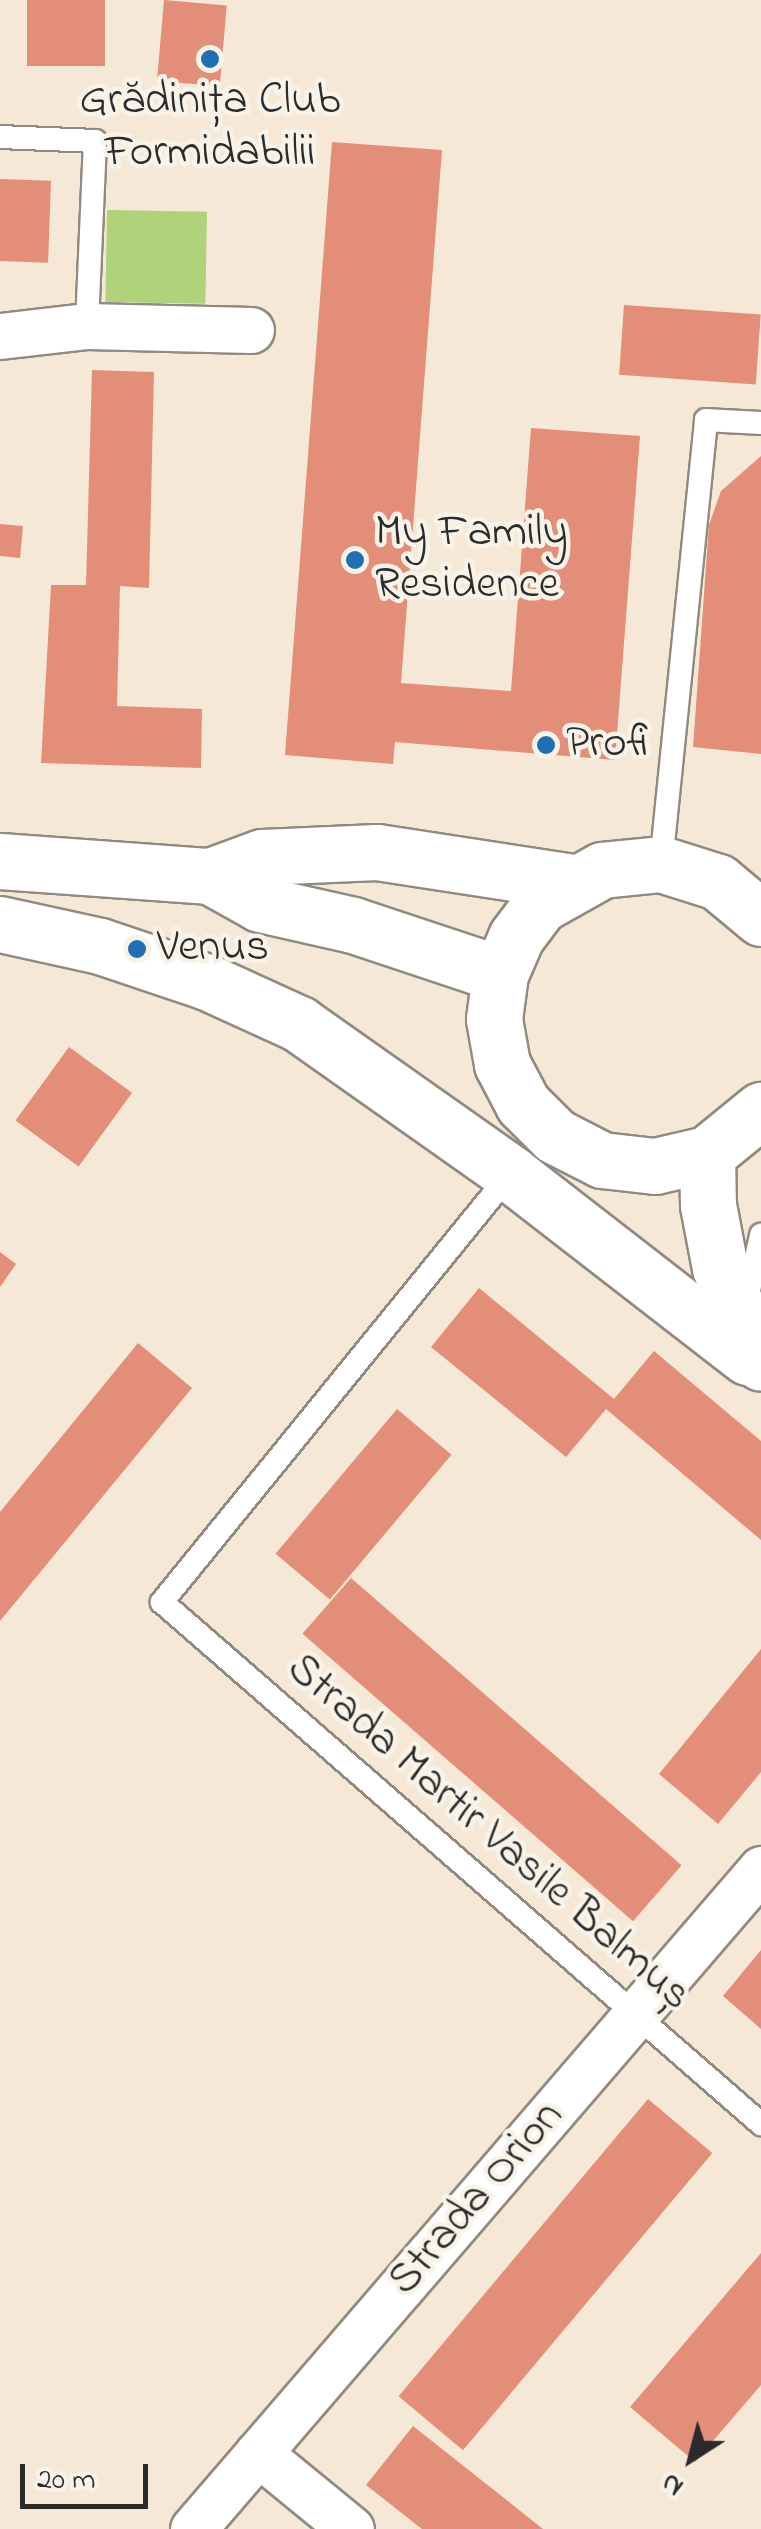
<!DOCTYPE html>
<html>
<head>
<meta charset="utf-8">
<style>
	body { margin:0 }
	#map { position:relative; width:761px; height:2529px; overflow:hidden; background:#f6e8d6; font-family:"Indie Flower",sans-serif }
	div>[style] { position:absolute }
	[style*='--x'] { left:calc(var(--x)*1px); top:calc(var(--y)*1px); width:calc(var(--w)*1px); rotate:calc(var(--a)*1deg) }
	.green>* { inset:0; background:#b0d27a; transform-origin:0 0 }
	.building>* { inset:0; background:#e38e79; transform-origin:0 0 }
	.roads { filter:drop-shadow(2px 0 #908a80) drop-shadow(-2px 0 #908a80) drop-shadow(0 2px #908a80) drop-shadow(0 -2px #908a80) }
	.service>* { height:22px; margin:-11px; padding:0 11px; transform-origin:11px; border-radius:11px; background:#fff }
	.minor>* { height:45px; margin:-22.5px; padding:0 22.5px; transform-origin:22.5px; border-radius:22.5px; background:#fff }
	.secondary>* { height:55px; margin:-27.5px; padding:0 27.5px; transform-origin:27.5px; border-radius:27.5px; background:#fff }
	.dots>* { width:28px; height:28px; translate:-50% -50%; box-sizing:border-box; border:5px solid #f7f3e8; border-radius:50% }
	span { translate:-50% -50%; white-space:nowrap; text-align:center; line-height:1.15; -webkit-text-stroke:9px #f7f3e8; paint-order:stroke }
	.poi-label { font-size:45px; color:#2b2b2b }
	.left { translate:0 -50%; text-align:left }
	.street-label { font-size:45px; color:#2b2b2b }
	.north { position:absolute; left:641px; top:2409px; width:100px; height:100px; -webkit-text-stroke:8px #f7f3e8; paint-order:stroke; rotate:216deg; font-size:28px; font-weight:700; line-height:40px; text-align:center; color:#2b2b2b }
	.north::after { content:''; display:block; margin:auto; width:35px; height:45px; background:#2b2b2b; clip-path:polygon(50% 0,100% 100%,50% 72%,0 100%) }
	.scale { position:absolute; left:20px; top:2464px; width:128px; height:45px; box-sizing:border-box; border:5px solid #2b2b2b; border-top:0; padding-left:12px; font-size:30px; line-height:35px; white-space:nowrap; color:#2b2b2b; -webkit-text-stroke:8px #f7f3e8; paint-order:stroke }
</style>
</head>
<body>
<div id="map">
	<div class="green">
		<i style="left:107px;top:210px;width:100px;height:92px;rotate:1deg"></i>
	</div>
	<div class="building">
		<i style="left:27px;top:0;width:78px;height:66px"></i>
		<i style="left:164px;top:0;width:63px;height:81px;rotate:5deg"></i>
		<i style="clip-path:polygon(332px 142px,442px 150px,401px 683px,511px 691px,531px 428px,640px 436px,615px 760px,395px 742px,393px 764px,285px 755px)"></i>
		<i style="left:0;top:179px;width:51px;height:82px;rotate:2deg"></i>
		<i style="left:624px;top:305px;width:137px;height:70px;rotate:4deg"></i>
		<i style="clip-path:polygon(92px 370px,154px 372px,149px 588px,120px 586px,117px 706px,202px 709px,201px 768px,41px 763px,51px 585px,86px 585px)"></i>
		<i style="clip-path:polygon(761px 456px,761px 754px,693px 747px,709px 525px,721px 491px)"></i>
		<i style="left:0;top:524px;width:23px;height:32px;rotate:5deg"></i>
		<i style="left:69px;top:1047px;width:78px;height:91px;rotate:36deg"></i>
		<i style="clip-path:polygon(0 1252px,16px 1264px,0 1287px)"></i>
		<i style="clip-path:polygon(479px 1288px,614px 1399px,654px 1351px,761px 1441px,761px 1540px,606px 1409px,566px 1457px,431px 1347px)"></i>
		<i style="clip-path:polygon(138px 1343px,192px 1388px,0 1621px,0 1512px)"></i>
		<i style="left:397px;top:1409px;width:71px;height:189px;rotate:40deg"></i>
		<i style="left:351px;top:1578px;width:438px;height:74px;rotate:41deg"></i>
		<i style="clip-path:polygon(761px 1649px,761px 1772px,718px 1824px,659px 1774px)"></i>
		<i style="clip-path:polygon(761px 1950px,761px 2029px,723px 1996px)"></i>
		<i style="left:648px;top:2099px;width:84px;height:388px;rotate:40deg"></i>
		<i style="clip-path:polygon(761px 2253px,761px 2385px,695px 2462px,630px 2407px)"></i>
		<i style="clip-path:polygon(413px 2426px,543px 2529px,422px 2529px,366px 2485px)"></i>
	</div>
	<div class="roads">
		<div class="service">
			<i style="--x:0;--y:137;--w:95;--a:2.4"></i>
			<i style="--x:95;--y:141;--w:185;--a:92.5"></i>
			<i style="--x:661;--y:864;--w:446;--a:-84.2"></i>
			<i style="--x:706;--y:420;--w:55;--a:3.1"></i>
			<i style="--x:510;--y:1174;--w:552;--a:129.11"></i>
			<i style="--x:162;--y:1602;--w:795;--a:41.07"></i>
			<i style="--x:746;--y:1304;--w:71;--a:-77.7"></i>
		</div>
		<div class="minor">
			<i style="--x:0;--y:336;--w:88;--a:-6.6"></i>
			<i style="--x:87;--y:326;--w:164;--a:1.4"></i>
			<i style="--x:258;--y:2453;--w:120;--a:39.3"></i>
			<i style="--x:193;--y:2529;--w:871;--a:-49.28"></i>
		</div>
		<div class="secondary">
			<i style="--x:0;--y:861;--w:211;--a:4.1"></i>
			<i style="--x:210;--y:876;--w:57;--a:29.2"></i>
			<i style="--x:260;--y:904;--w:95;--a:12.7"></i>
			<i style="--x:353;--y:925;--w:155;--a:18.4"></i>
			<i style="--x:210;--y:876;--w:55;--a:-20.1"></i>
			<i style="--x:262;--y:857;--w:115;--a:-2.5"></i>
			<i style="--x:377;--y:852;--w:198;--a:8.7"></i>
			<i style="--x:761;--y:918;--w:56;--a:-140.1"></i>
			<i style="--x:718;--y:882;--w:60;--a:-162.5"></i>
			<i style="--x:661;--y:864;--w:59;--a:174.2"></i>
			<i style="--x:602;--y:870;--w:71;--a:150.6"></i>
			<i style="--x:540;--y:905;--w:40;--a:127"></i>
			<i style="--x:516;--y:937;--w:40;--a:113.4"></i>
			<i style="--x:500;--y:974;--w:45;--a:97.6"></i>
			<i style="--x:494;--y:1019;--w:46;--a:79.9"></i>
			<i style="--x:502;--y:1064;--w:45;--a:62.3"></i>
			<i style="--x:523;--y:1104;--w:45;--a:45"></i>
			<i style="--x:555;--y:1136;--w:53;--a:27.1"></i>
			<i style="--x:602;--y:1160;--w:53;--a:6.5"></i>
			<i style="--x:655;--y:1166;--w:53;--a:-13"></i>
			<i style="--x:707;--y:1154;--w:70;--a:-39.2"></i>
			<i style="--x:0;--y:924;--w:102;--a:12.4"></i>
			<i style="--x:100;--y:946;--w:113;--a:18.6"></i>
			<i style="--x:207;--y:982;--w:101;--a:24.5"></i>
			<i style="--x:299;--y:1024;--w:258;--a:35.2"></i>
			<i style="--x:510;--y:1173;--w:300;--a:37.8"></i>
			<i style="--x:707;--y:1154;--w:51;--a:88.9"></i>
			<i style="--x:708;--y:1205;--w:64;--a:79.2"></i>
			<i style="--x:720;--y:1268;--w:103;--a:66.7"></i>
		</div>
	</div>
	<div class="dots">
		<i style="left:210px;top:59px;background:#1f6fb2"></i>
		<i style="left:355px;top:560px;background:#1f6fb2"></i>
		<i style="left:546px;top:745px;background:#1f6fb2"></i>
		<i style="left:137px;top:949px;background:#1f6fb2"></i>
	</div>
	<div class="poi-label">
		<span style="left:210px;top:128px">Grădinița Club<br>Formidabilii</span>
		<span class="left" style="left:375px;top:560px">My Family<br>Residence</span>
		<span class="left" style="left:566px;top:745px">Profi</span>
		<span class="left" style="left:157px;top:949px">Venus</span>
	</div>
	<div class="street-label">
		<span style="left:488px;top:1833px;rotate:41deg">Strada Martir Vasile Balmuș</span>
		<span style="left:477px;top:2199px;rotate:-49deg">Strada Orion</span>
	</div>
	<div class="north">N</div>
	<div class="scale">20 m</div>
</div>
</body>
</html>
